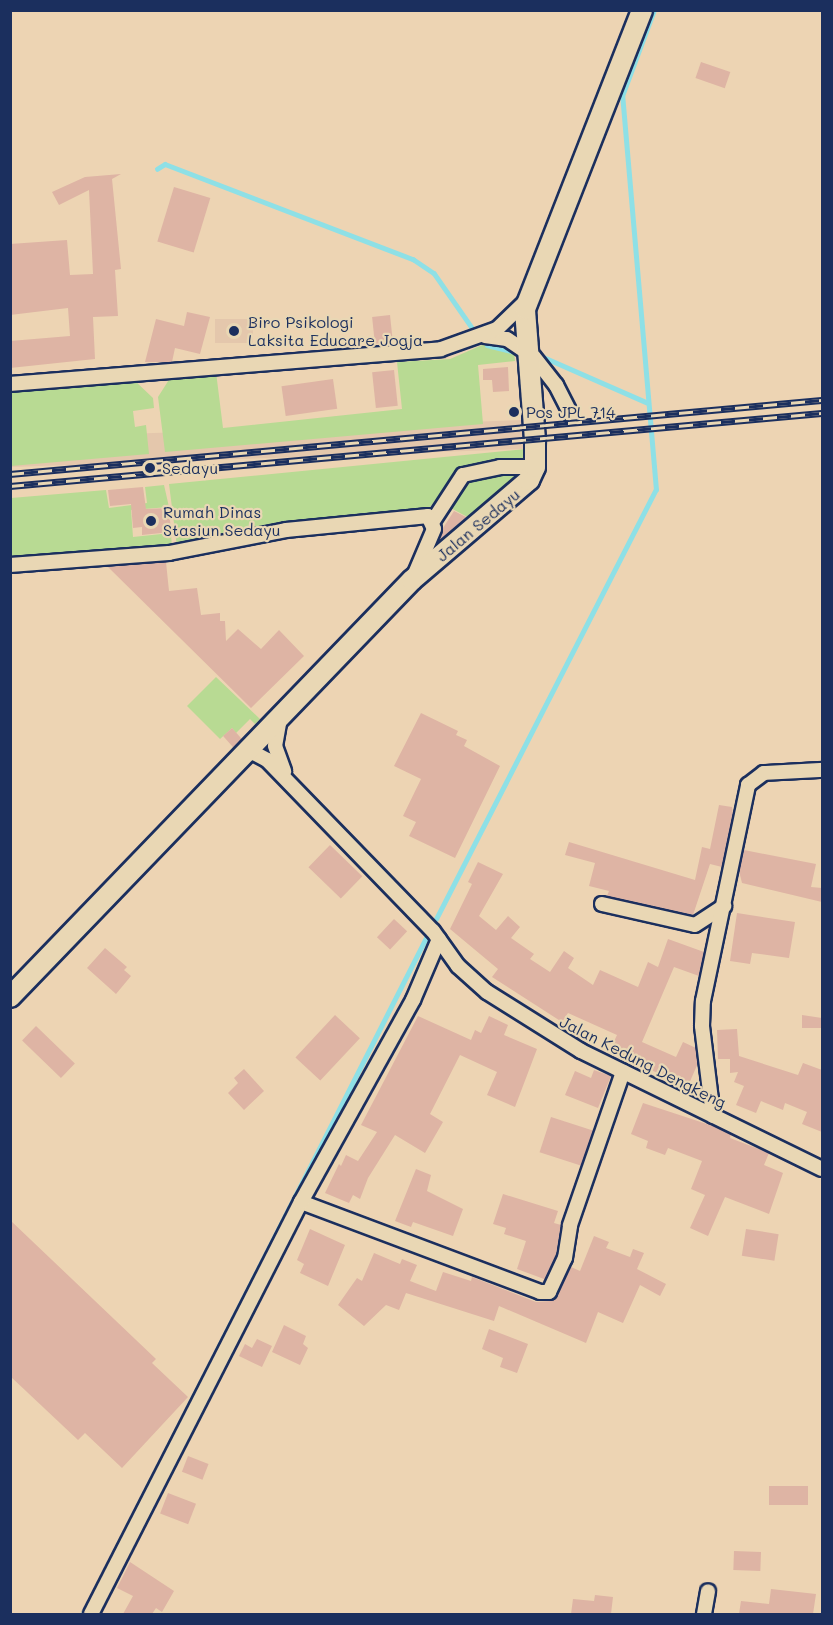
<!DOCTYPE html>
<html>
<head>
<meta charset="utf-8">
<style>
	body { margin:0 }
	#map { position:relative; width:833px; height:1625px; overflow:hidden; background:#edd4b3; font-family:Mali,sans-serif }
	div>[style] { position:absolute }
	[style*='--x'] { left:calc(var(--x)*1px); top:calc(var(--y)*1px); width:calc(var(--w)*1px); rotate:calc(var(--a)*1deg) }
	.built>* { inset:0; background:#e4c7ac; transform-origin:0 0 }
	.green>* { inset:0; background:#b8da93 }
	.stream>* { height:4.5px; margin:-2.25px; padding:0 2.25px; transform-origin:2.25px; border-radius:2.25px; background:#8ee0e6 }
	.building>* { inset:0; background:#deb4a4; transform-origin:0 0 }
	.roads { filter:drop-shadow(2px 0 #1b2f5e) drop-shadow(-2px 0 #1b2f5e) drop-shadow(0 2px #1b2f5e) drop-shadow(0 -2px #1b2f5e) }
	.street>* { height:14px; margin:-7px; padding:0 7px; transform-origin:7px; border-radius:7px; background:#e9d7b4 }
	.secondary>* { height:20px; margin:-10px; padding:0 10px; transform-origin:10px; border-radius:10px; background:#e9d7b4 }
	.rail>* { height:7px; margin-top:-3.5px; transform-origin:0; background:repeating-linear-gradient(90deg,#e9d7b4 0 14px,#1b2f5e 0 28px); box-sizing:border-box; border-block:2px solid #1b2f5e }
	.dots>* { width:16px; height:16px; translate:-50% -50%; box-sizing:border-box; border:3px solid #e9d7b4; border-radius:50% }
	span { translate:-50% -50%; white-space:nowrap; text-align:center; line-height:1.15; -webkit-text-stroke:4.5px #e9d7b4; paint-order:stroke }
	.poi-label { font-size:16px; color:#1b2f5e }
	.left { translate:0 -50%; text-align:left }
	.street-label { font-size:16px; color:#1b2f5e }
	.frame { position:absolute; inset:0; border:12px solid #1b2f5e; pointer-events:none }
</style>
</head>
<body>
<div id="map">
	<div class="built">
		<i style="left:253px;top:319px;width:24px;height:38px;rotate:90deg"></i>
		<i style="left:525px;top:420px;width:29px;height:516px;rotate:88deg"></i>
	</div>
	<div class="green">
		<i style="clip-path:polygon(489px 342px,514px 350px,515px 361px,478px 365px,483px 424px,165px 452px,158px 397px,172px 375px,216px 372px,223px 428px,402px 409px,397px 362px,450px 359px)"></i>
		<i style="clip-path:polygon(133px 379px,153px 398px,154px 408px,133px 411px,135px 427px,146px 425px,149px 454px,11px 466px,11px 390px)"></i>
		<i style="clip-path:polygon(526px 449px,527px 459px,476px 464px,458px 471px,427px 511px,177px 547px,169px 484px)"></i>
		<i style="clip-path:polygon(523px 472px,473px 520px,447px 506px,467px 481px,482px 475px)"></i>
		<i style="clip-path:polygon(164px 485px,169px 507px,131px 510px,133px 537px,171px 533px,172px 548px,11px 560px,11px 498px,106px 490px,109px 508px,147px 503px,145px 487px)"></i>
		<i style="clip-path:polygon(216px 677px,260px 719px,255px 724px,250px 719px,236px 733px,232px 728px,220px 739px,187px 706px)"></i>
	</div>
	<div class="stream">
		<i style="--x:157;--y:169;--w:9;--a:-32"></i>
		<i style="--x:165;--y:164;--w:266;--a:21"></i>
		<i style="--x:413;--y:259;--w:25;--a:34"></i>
		<i style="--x:434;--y:273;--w:72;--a:55.2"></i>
		<i style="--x:487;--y:345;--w:33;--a:14"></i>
		<i style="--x:541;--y:356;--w:115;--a:23.7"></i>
		<i style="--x:436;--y:919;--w:482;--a:-62.9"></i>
		<i style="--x:656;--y:490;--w:395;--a:-94.9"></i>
		<i style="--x:622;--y:96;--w:92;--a:-69.6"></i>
		<i style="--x:83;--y:1614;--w:758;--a:-63.1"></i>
	</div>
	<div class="building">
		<i style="left:701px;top:62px;width:31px;height:17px;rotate:19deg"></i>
		<i style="clip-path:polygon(121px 174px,112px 179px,121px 269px,115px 270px,118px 316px,93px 317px,95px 359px,10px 368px,10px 341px,70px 336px,68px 308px,10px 315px,10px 244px,67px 240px,70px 275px,93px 274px,89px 190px,59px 205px,52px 192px,85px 177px)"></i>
		<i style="left:174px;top:187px;width:38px;height:57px;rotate:17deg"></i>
		<i style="clip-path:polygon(187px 312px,210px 317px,200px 354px,175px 348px,172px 362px,145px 362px,156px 319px,184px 326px)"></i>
		<i style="left:390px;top:315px;width:27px;height:18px;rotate:84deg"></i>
		<i style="clip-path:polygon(508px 367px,509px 391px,493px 392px,492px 380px,483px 380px,483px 369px)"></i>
		<i style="left:394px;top:370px;width:36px;height:22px;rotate:84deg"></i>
		<i style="left:333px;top:379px;width:30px;height:52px;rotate:82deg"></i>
		<i style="clip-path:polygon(143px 487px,146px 509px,169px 508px,171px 532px,142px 535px,142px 527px,133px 528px,131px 504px,110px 506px,108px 490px)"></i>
		<i style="clip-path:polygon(454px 511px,466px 517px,439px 541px,443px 528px)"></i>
		<i style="clip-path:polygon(166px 562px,169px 591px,197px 588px,201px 615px,220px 613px,220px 621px,225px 621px,226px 641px,238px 629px,261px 649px,279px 630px,304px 656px,251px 708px,108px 567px)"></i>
		<i style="clip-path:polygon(421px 713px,458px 731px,456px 735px,467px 740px,464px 746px,500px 766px,455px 858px,409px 836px,416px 822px,403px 816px,421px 779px,394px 766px)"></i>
		<i style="left:232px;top:728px;width:15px;height:12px;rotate:48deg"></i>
		<i style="clip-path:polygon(719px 805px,732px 807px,733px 815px,722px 867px,710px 864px,693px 915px,607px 896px,609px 891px,589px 886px,595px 863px,565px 855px,569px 842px,695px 880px,702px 847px,710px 849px)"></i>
		<i style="left:330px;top:845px;width:45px;height:31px;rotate:44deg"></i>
		<i style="clip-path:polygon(744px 850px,816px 864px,811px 887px,822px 888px,822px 902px,742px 883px,739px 871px)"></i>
		<i style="clip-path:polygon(478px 862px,503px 874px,479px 916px,496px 930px,508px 916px,520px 927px,511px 938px,534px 954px,530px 959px,550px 972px,564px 951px,574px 958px,568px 968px,593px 985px,600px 970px,638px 987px,648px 962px,658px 967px,668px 939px,704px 952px,699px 976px,674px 967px,642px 1042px,676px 1057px,683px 1042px,696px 1048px,698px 1063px,688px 1086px,609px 1052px,617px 1035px,568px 1013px,562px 1022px,492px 977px,498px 969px,450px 929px,472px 884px,468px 882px)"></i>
		<i style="clip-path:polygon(737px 913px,795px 922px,789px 958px,752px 953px,750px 964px,730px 961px)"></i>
		<i style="left:394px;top:919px;width:18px;height:25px;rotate:43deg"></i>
		<i style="clip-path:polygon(105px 948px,127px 967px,124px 970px,131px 976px,116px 994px,87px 968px)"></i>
		<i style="left:335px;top:1015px;width:34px;height:58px;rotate:43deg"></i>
		<i style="clip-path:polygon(802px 1015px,822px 1018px,822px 1028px,802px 1028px)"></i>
		<i style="clip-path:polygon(418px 1016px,471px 1040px,475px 1030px,481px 1033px,489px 1016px,508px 1025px,504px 1035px,537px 1049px,515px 1107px,487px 1095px,497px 1072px,460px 1055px,430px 1114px,443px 1122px,425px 1153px,395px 1135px,368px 1178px,360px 1199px,353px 1195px,349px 1203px,325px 1193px,339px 1164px,341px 1166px,346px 1155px,358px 1161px,377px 1132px,361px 1125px)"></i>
		<i style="left:36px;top:1026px;width:54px;height:20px;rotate:44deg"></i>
		<i style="clip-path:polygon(737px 1029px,739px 1056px,798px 1075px,803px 1063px,822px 1070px,822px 1132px,802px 1124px,807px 1112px,785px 1103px,783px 1110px,761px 1101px,756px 1113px,736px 1105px,744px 1086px,734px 1082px,738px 1072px,730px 1073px,730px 1059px,718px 1059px,717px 1030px)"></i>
		<i style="clip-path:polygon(244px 1069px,264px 1091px,244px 1110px,228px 1093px,238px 1083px,234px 1078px)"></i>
		<i style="clip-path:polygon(594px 1070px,611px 1076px,598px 1108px,565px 1095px,575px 1071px,591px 1078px)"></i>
		<i style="clip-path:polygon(643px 1103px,716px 1127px,731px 1134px,730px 1138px,769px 1153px,764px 1165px,783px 1173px,769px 1214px,725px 1197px,708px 1236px,690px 1228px,705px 1195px,691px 1189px,702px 1161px,668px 1148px,665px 1155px,646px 1148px,648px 1141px,631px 1134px)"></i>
		<i style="left:551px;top:1117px;width:44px;height:37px;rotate:18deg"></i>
		<i style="clip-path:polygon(416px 1169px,431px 1175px,427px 1191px,463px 1209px,453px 1236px,413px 1222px,411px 1227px,395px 1221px)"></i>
		<i style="clip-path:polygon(503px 1194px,558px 1211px,554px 1223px,561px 1225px,556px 1255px,543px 1283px,544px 1279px,517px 1269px,526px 1241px,504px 1234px,506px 1228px,493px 1224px)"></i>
		<i style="clip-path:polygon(10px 1220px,156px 1359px,152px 1363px,188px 1397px,122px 1468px,85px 1433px,78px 1440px,10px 1376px)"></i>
		<i style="clip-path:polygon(310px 1229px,345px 1245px,328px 1286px,300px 1273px,304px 1264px,297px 1260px)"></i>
		<i style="left:746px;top:1229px;width:33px;height:27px;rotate:9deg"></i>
		<i style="clip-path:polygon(594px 1236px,609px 1242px,606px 1248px,630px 1257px,633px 1249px,644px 1253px,637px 1269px,666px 1284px,660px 1296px,640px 1285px,623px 1323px,598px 1312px,586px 1343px,499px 1306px,494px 1321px,406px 1293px,399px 1310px,386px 1305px,364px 1326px,338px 1305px,357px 1278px,362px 1281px,374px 1253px,400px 1264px,402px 1259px,417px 1265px,410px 1281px,436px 1291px,443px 1272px,471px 1281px,472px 1277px,536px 1302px,550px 1301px,557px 1296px,571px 1267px,580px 1271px)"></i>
		<i style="clip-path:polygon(284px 1325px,306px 1336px,303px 1344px,308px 1348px,300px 1365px,272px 1352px)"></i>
		<i style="clip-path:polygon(489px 1329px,528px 1344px,517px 1373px,500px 1367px,503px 1358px,482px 1349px)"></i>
		<i style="clip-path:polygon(257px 1339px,272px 1346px,262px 1367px,239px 1356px,245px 1344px,252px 1348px)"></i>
		<i style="left:188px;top:1456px;width:22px;height:17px;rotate:21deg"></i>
		<i style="left:769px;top:1486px;width:39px;height:19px"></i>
		<i style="left:168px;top:1493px;width:30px;height:22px;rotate:21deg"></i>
		<i style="left:734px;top:1551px;width:27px;height:19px;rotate:2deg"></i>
		<i style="clip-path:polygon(130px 1562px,174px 1591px,162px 1612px,156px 1608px,152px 1614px,123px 1614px,133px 1596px,117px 1588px)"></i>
		<i style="clip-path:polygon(771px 1589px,816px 1594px,813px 1614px,739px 1614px,741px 1601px,769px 1604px)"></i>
		<i style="clip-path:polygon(595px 1595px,613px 1597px,611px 1614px,571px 1614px,573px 1599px,594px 1601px)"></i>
	</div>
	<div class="roads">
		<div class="street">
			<i style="--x:485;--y:336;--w:22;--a:8"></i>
			<i style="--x:507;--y:339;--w:32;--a:34"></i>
			<i style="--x:534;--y:357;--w:36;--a:52"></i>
			<i style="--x:556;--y:385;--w:35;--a:63"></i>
			<i style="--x:10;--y:384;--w:432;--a:-4.6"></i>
			<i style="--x:441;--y:349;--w:59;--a:-19.7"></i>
			<i style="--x:497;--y:329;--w:40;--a:-44"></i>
			<i style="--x:433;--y:521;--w:55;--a:-56.9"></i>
			<i style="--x:463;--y:475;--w:38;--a:-12"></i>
			<i style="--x:500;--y:467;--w:35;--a:0"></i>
			<i style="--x:10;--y:565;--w:159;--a:-4.3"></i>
			<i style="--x:169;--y:553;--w:119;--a:-11.1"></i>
			<i style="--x:286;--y:530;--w:143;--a:-5.6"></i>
			<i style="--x:428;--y:516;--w:14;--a:65"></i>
			<i style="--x:434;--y:529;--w:51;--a:113.1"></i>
			<i style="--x:280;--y:718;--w:28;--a:100"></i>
			<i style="--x:275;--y:746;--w:27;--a:70"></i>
			<i style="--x:241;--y:754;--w:13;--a:-4"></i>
			<i style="--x:254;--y:753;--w:15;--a:28"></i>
			<i style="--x:267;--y:760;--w:238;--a:45.9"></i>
			<i style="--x:433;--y:931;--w:43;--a:54.5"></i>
			<i style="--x:458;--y:966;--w:39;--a:42"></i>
			<i style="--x:487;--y:992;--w:111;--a:32.1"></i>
			<i style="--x:581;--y:1051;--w:268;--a:26.1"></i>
			<i style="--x:602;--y:904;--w:95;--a:12.7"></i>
			<i style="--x:695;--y:925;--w:35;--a:-33"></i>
			<i style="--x:713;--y:1116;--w:91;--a:-97"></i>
			<i style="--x:702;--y:1026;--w:25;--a:-88"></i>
			<i style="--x:703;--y:1001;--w:221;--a:-78.2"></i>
			<i style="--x:748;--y:785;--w:20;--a:-37"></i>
			<i style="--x:764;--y:773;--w:58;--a:-3"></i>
			<i style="--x:301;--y:1202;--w:255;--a:20.6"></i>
			<i style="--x:540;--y:1292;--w:9;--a:0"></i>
			<i style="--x:549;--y:1292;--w:38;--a:-65"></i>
			<i style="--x:565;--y:1258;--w:33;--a:-81"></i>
			<i style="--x:570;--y:1225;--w:162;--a:-70.9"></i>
			<i style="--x:91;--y:1614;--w:462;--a:-63"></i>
			<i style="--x:301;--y:1202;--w:231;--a:-61"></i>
			<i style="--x:413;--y:1000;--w:66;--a:-66.9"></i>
			<i style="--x:704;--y:1614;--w:23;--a:-80"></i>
		</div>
		<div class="secondary">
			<i style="--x:10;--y:997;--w:579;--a:-46.05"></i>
			<i style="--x:412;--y:580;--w:154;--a:-40.5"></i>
			<i style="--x:529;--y:480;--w:14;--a:-65"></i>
			<i style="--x:535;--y:467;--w:27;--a:-90"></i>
			<i style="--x:535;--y:440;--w:131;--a:-94.4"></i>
			<i style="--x:525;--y:309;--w:321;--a:-68.6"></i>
		</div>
	</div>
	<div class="rail">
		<i style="--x:10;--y:474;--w:815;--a:-5.21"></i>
		<i style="--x:10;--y:486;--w:815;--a:-5.14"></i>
	</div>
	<div class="dots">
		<i style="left:234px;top:331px;background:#1b2f5e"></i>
		<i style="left:514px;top:412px;background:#1b2f5e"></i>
		<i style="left:150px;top:468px;background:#1b2f5e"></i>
		<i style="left:151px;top:521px;background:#1b2f5e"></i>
	</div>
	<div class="poi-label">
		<span class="left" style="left:248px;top:331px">Biro Psikologi<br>Laksita Educare Jogja</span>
		<span class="left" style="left:526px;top:412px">Pos JPL 714</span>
		<span class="left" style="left:162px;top:468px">Sedayu</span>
		<span class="left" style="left:163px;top:521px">Rumah Dinas<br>Stasiun Sedayu</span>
	</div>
	<div class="street-label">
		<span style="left:478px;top:525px;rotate:-40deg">Jalan Sedayu</span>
		<span style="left:643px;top:1062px;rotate:27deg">Jalan Kedung Dengkeng</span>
	</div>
	<div class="frame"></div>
</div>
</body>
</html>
